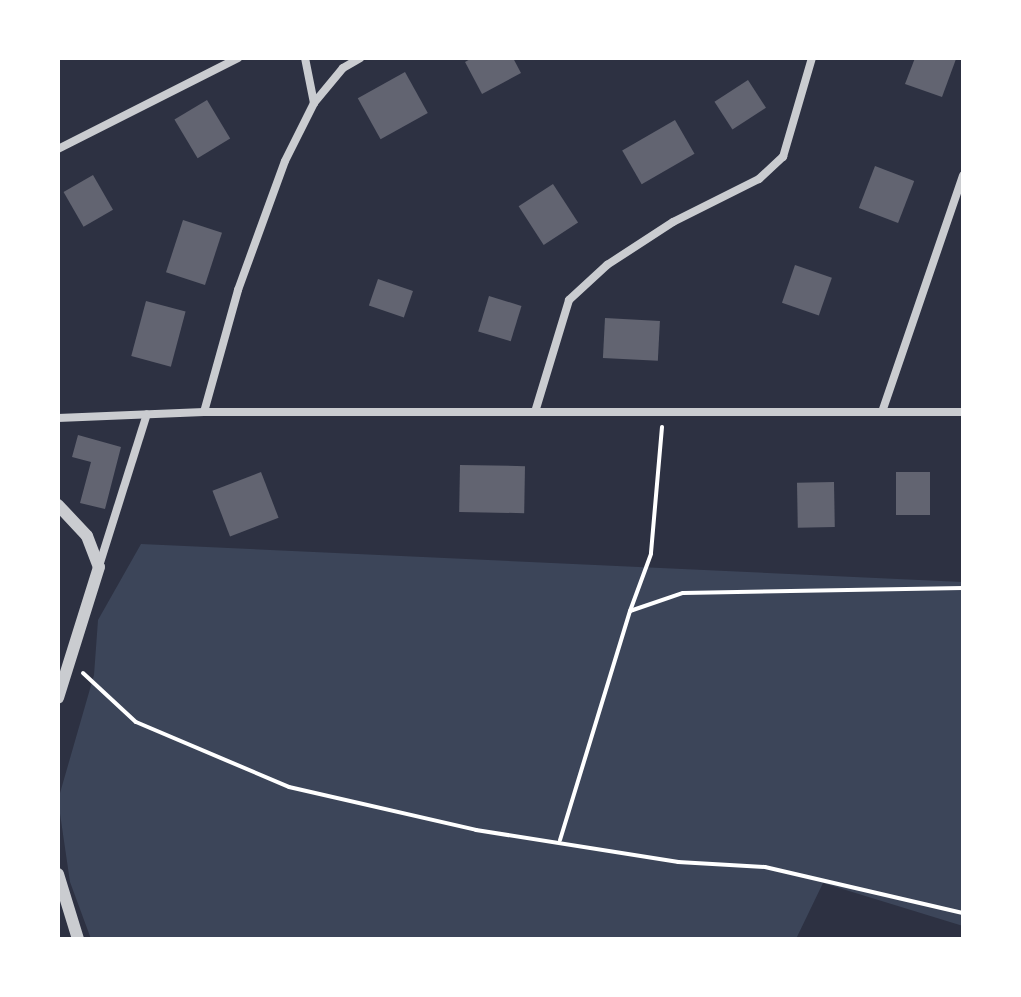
<!DOCTYPE html>
<html>
<head>
<meta charset="utf-8">
<style>
	body { margin:0 }
	#map { position:relative; width:1021px; height:997px; overflow:hidden; background:#2d3142; font-family:Montserrat,sans-serif }
	div>[style] { position:absolute }
	[style*='--x'] { left:calc(var(--x)*1px); top:calc(var(--y)*1px); width:calc(var(--w)*1px); rotate:calc(var(--a)*1deg) }
	.green>* { inset:0; background:#3c4559 }
	.building>* { inset:0; background:#626471; transform-origin:0 0 }
	.path>* { height:4px; margin:-2px; padding:0 2px; transform-origin:2px; border-radius:2px; background:#fff }
	.minor>* { height:8px; margin:-4px; padding:0 4px; transform-origin:4px; border-radius:4px; background:#caccd0 }
	.tertiary>* { height:12px; margin:-6px; padding:0 6px; transform-origin:6px; border-radius:6px; background:#caccd0 }
	span { translate:-50% -50%; white-space:nowrap; text-align:center; line-height:1.15; -webkit-text-stroke:6px #fff; paint-order:stroke }
	.frame { position:absolute; inset:0; border:60px solid #fff; pointer-events:none }
</style>
</head>
<body>
<div id="map">
	<div class="green">
		<i style="clip-path:polygon(141px 544px,963px 582px,963px 926px,823px 883px,796px 939px,91px 939px,70px 882px,58px 800px,94px 675px,98px 620px)"></i>
	</div>
	<div class="building">
		<i style="clip-path:polygon(472px 58px,513px 58px,521px 73px,482px 94px,465px 62px)"></i>
		<i style="clip-path:polygon(915px 58px,956px 59px,942px 97px,905px 84px)"></i>
		<i style="left:405px;top:72px;width:47px;height:54px;rotate:61deg"></i>
		<i style="left:748px;top:80px;width:33px;height:40px;rotate:57deg"></i>
		<i style="left:207px;top:100px;width:45px;height:38px;rotate:59deg"></i>
		<i style="left:675px;top:120px;width:39px;height:61px;rotate:60deg"></i>
		<i style="left:875px;top:166px;width:42px;height:45px;rotate:21deg"></i>
		<i style="left:93px;top:175px;width:40px;height:34px;rotate:60deg"></i>
		<i style="left:553px;top:184px;width:46px;height:41px;rotate:57deg"></i>
		<i style="left:183px;top:220px;width:41px;height:55px;rotate:18deg"></i>
		<i style="left:795px;top:265px;width:39px;height:40px;rotate:19deg"></i>
		<i style="left:378px;top:279px;width:37px;height:28px;rotate:19deg"></i>
		<i style="left:489px;top:296px;width:34px;height:37px;rotate:17deg"></i>
		<i style="left:146px;top:301px;width:41px;height:57px;rotate:15deg"></i>
		<i style="left:605px;top:318px;width:55px;height:40px;rotate:3deg"></i>
		<i style="clip-path:polygon(78px 435px,121px 447px,105px 509px,80px 503px,91px 462px,72px 457px)"></i>
		<i style="left:460px;top:465px;width:65px;height:47px;rotate:1deg"></i>
		<i style="left:261px;top:472px;width:49px;height:52px;rotate:69deg"></i>
		<i style="left:896px;top:472px;width:34px;height:43px"></i>
		<i style="left:834px;top:482px;width:45px;height:37px;rotate:89deg"></i>
	</div>
	<div class="path">
		<i style="--x:662;--y:427;--w:127;--a:95"></i>
		<i style="--x:651;--y:554;--w:61;--a:110.2"></i>
		<i style="--x:630;--y:611;--w:56;--a:-18.8"></i>
		<i style="--x:683;--y:593;--w:280;--a:-1"></i>
		<i style="--x:83;--y:673;--w:72;--a:42.8"></i>
		<i style="--x:136;--y:722;--w:166;--a:23"></i>
		<i style="--x:289;--y:787;--w:192;--a:12.9"></i>
		<i style="--x:476;--y:830;--w:205;--a:9"></i>
		<i style="--x:678;--y:862;--w:87;--a:3.3"></i>
		<i style="--x:765;--y:867;--w:203;--a:13.1"></i>
		<i style="--x:560;--y:840;--w:239;--a:-73"></i>
	</div>
	<div class="minor">
		<i style="--x:305;--y:58;--w:46;--a:78.7"></i>
		<i style="--x:58;--y:149;--w:202;--a:-26.8"></i>
		<i style="--x:204;--y:412;--w:127;--a:-74.4"></i>
		<i style="--x:238;--y:290;--w:137;--a:-70"></i>
		<i style="--x:285;--y:161;--w:65;--a:-63.4"></i>
		<i style="--x:314;--y:103;--w:45;--a:-50.4"></i>
		<i style="--x:343;--y:68;--w:20;--a:-30"></i>
		<i style="--x:535;--y:412;--w:117;--a:-73.1"></i>
		<i style="--x:569;--y:300;--w:52;--a:-42.6"></i>
		<i style="--x:607;--y:265;--w:79;--a:-33.1"></i>
		<i style="--x:673;--y:222;--w:96;--a:-26.6"></i>
		<i style="--x:759;--y:179;--w:33;--a:-43"></i>
		<i style="--x:783;--y:157;--w:103;--a:-73.7"></i>
		<i style="--x:882;--y:412;--w:250;--a:-71.1"></i>
		<i style="--x:58;--y:418;--w:146;--a:-2.4"></i>
		<i style="--x:204;--y:412;--w:759;--a:0"></i>
		<i style="--x:99;--y:566;--w:159;--a:-72.5"></i>
	</div>
	<div class="tertiary">
		<i style="--x:58;--y:505;--w:42;--a:46.9"></i>
		<i style="--x:87;--y:536;--w:33;--a:69"></i>
		<i style="--x:99;--y:567;--w:137;--a:107.4"></i>
		<i style="--x:58;--y:874;--w:68;--a:72.9"></i>
	</div>
	<div class="frame"></div>
</div>
</body>
</html>
